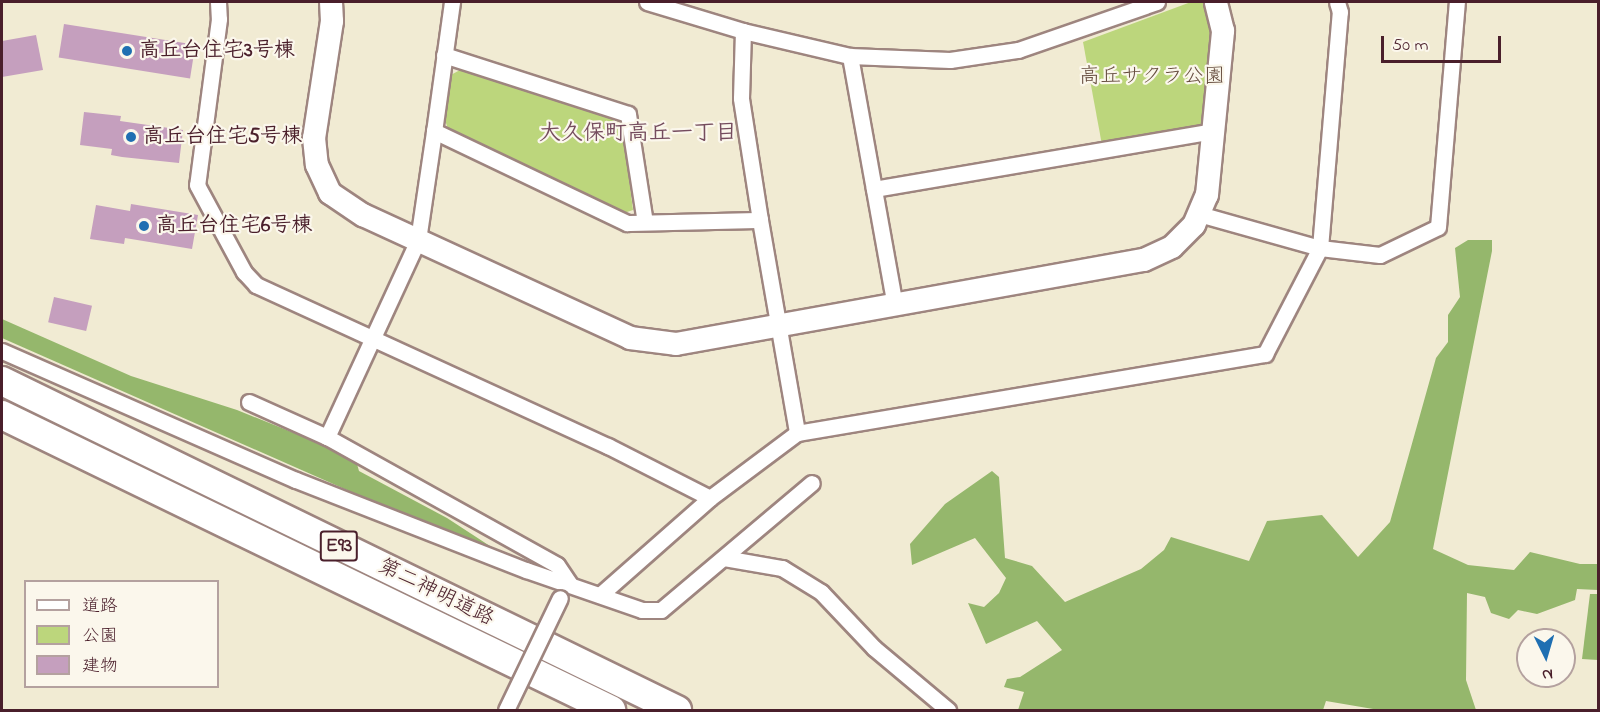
<!DOCTYPE html>
<html>
<head>
<meta charset="utf-8">
<style>
	body { margin:0 }
	#map { position:relative; width:1600px; height:712px; overflow:hidden; background:#f1ebd3; font-family:"Indie Flower","Klee One",sans-serif }
	div>[style] { position:absolute }
	[style*='--x'] { left:calc(var(--x)*1px); top:calc(var(--y)*1px); width:calc(var(--w)*1px); rotate:calc(var(--a)*1deg) }
	.green>* { inset:0; background:#bcd67c }
	.forest>* { inset:0; background:#95b76c }
	.building>* { inset:0; background:#c59fbe; transform-origin:0 0 }
	.roads { filter:drop-shadow(2px 0 #9e857f) drop-shadow(-2px 0 #9e857f) drop-shadow(0 2px #9e857f) drop-shadow(0 -2px #9e857f) }
	.street>* { height:15px; margin:-7.5px; padding:0 7.5px; transform-origin:7.5px; border-radius:7.5px; background:#fff }
	.secondary>* { height:22px; margin:-11px; padding:0 11px; transform-origin:11px; border-radius:11px; background:#fff }
	.highway>* { height:28px; margin:-14px; padding:0 14px; transform-origin:14px; border-radius:14px; background:#fff }
	.bridges { filter:drop-shadow(2px 0 #9e857f) drop-shadow(-2px 0 #9e857f) drop-shadow(0 2px #9e857f) drop-shadow(0 -2px #9e857f) }
	.street-bridge>* { height:15px; margin:-7.5px; padding:0 7.5px; transform-origin:7.5px; border-radius:7.5px; background:#fff }
	.dots>* { width:16px; height:16px; translate:-50% -50%; box-sizing:border-box; border:3px solid #fbf7ec; border-radius:50% }
	span { translate:-50% -50%; white-space:nowrap; text-align:center; line-height:1.15; -webkit-text-stroke:4.5px #fbf7ec; paint-order:stroke }
	.shield-label span { padding:2px 4px; background:#fbf7ec; border:2px solid; border-radius:4px; -webkit-text-stroke-width:0 }
	.shield-label { font-size:20px; color:#4a1f2b; font-weight:700 }
	.poi-label { font-size:21px; color:#4a1f2b; font-weight:700 }
	.left { translate:0 -50%; text-align:left }
	.park-label { font-size:21px; color:#664d3f }
	.street-label { font-size:21px; color:#4a1f2b }
	.neighbourhood-label { font-size:22px; color:#754c5e; font-weight:700 }
	.frame { position:absolute; inset:0; border:3px solid #4a1f2b; pointer-events:none }
	.legend { position:absolute; left:24px; top:580px; width:195px; height:108px; box-sizing:border-box; background:#fbf7ec; border:2px solid #b4a19f; margin:0; padding:8px 10px; list-style:none; font-size:18px; color:#4a1f2b }
	.legend li { display:flex; align-items:center; gap:12px; height:30px }
	.legend b { width:30px; border:2px solid #b4a19f }
	.north { position:absolute; left:1516px; top:628px; width:60px; height:60px; box-sizing:border-box; background:#fbf7ec; border:2px solid #b4a19f; border-radius:50%; rotate:175deg; font-size:16px; font-weight:700; line-height:24px; text-align:center; color:#4a1f2b }
	.north::after { content:''; display:block; margin:auto; width:21px; height:27px; background:#1f6fb2; clip-path:polygon(50% 0,100% 100%,50% 72%,0 100%) }
	.scale { position:absolute; left:1381px; top:36px; width:120px; height:27px; box-sizing:border-box; border:3px solid #4a1f2b; border-top:0; padding-left:8px; font-size:18px; line-height:21px; white-space:nowrap; color:#4a1f2b; -webkit-text-stroke:4px #fbf7ec; paint-order:stroke }
</style>
</head>
<body>
<div id="map">
	<div class="green">
		<i style="clip-path:polygon(1191px 2px,1205px 3px,1211px 20px,1207px 122px,1200px 127px,1102px 145px,1083px 42px)"></i>
		<i style="clip-path:polygon(460px 70px,608px 115px,619px 125px,624px 138px,633px 210px,624px 213px,449px 132px,444px 117px,449px 76px)"></i>
	</div>
	<div class="forest">
		<i style="clip-path:polygon(1468px 240px,1492px 240px,1492px 251px,1433px 549px,1468px 565px,1514px 570px,1530px 552px,1580px 564px,1598px 564px,1598px 590px,1577px 589px,1575px 600px,1537px 614px,1518px 610px,1509px 619px,1491px 613px,1485px 597px,1467px 593px,1466px 680px,1476px 710px,1379px 710px,1326px 701px,1323px 710px,1018px 710px,1024px 692px,1004px 687px,1007px 679px,1020px 677px,1062px 650px,1037px 621px,986px 644px,968px 603px,984px 607px,999px 593px,1006px 578px,975px 538px,912px 565px,910px 544px,945px 504px,992px 471px,999px 477px,1005px 558px,1032px 566px,1065px 602px,1141px 569px,1164px 550px,1171px 537px,1249px 561px,1267px 521px,1322px 515px,1358px 557px,1390px 522px,1436px 358px,1448px 342px,1448px 315px,1460px 297px,1455px 248px)"></i>
		<i style="clip-path:polygon(2px 319px,131px 376px,237px 410px,331px 448px,357px 464px,359px 471px,447px 518px,493px 548px,399px 513px,11px 342px,2px 338px)"></i>
		<i style="clip-path:polygon(1590px 594px,1598px 594px,1598px 660px,1582px 659px)"></i>
	</div>
	<div class="building">
		<i style="left:64px;top:24px;width:133px;height:34px;rotate:9deg"></i>
		<i style="clip-path:polygon(36px 35px,43px 70px,2px 77px,2px 41px)"></i>
		<i style="clip-path:polygon(84px 112px,121px 116px,120px 121px,183px 130px,179px 163px,122px 157px,111px 155px,112px 149px,80px 145px)"></i>
		<i style="clip-path:polygon(131px 204px,198px 215px,192px 249px,125px 238px,124px 244px,90px 239px,96px 205px,130px 211px)"></i>
		<i style="left:54px;top:297px;width:39px;height:26px;rotate:13deg"></i>
	</div>
	<div class="roads">
		<div class="street">
			<i style="--x:218;--y:2;--w:17;--a:87"></i>
			<i style="--x:219;--y:19;--w:167;--a:97.5"></i>
			<i style="--x:197;--y:185;--w:99;--a:61.6"></i>
			<i style="--x:244;--y:272;--w:18;--a:47"></i>
			<i style="--x:256;--y:285;--w:387;--a:24.6"></i>
			<i style="--x:608;--y:446;--w:114;--a:27"></i>
			<i style="--x:452;--y:2;--w:130;--a:97.9"></i>
			<i style="--x:434;--y:131;--w:214;--a:25.5"></i>
			<i style="--x:627;--y:223;--w:133;--a:-1.3"></i>
			<i style="--x:760;--y:220;--w:123;--a:-98.9"></i>
			<i style="--x:741;--y:98;--w:67;--a:-88.3"></i>
			<i style="--x:647;--y:2;--w:100;--a:16.8"></i>
			<i style="--x:743;--y:31;--w:110;--a:13.2"></i>
			<i style="--x:850;--y:56;--w:100;--a:2.3"></i>
			<i style="--x:950;--y:60;--w:69;--a:-8.4"></i>
			<i style="--x:1018;--y:50;--w:147;--a:-19.1"></i>
			<i style="--x:444;--y:55;--w:193;--a:17.8"></i>
			<i style="--x:628;--y:114;--w:109;--a:81.1"></i>
			<i style="--x:850;--y:56;--w:253;--a:79.8"></i>
			<i style="--x:874;--y:189;--w:345;--a:-9.7"></i>
			<i style="--x:1199;--y:214;--w:126;--a:15.7"></i>
			<i style="--x:1320;--y:248;--w:60;--a:6.7"></i>
			<i style="--x:1380;--y:255;--w:64;--a:-25.8"></i>
			<i style="--x:1438;--y:227;--w:226;--a:-85.2"></i>
			<i style="--x:760;--y:220;--w:216;--a:80.1"></i>
			<i style="--x:2;--y:351;--w:321;--a:23.7"></i>
			<i style="--x:296;--y:480;--w:247;--a:21.4"></i>
			<i style="--x:526;--y:570;--w:123;--a:19"></i>
			<i style="--x:642;--y:610;--w:19;--a:0"></i>
			<i style="--x:661;--y:610;--w:197;--a:-40.1"></i>
			<i style="--x:249;--y:402;--w:85;--a:24.2"></i>
			<i style="--x:327;--y:437;--w:263;--a:29.1"></i>
			<i style="--x:557;--y:565;--w:22;--a:56"></i>
			<i style="--x:327;--y:437;--w:217;--a:-65.2"></i>
			<i style="--x:418;--y:240;--w:110;--a:-81.6"></i>
			<i style="--x:724;--y:558;--w:59;--a:9.8"></i>
			<i style="--x:782;--y:568;--w:46;--a:31.6"></i>
			<i style="--x:821;--y:592;--w:77;--a:46.6"></i>
			<i style="--x:874;--y:648;--w:97;--a:40"></i>
			<i style="--x:600;--y:595;--w:147;--a:-41.4"></i>
			<i style="--x:710;--y:498;--w:109;--a:-36.8"></i>
			<i style="--x:797;--y:433;--w:475;--a:-9.6"></i>
			<i style="--x:1265;--y:354;--w:119;--a:-62.6"></i>
			<i style="--x:1320;--y:248;--w:237;--a:-85.2"></i>
			<i style="--x:1340;--y:12;--w:10;--a:-107"></i>
		</div>
		<div class="secondary">
			<i style="--x:331;--y:2;--w:19;--a:87"></i>
			<i style="--x:332;--y:21;--w:118;--a:98.7"></i>
			<i style="--x:314;--y:138;--w:27;--a:84"></i>
			<i style="--x:317;--y:165;--w:31;--a:65"></i>
			<i style="--x:330;--y:193;--w:40;--a:34"></i>
			<i style="--x:363;--y:215;--w:294;--a:24.7"></i>
			<i style="--x:630;--y:338;--w:46;--a:7.4"></i>
			<i style="--x:676;--y:344;--w:475;--a:-10.2"></i>
			<i style="--x:1144;--y:260;--w:31;--a:-25"></i>
			<i style="--x:1172;--y:247;--w:31;--a:-45"></i>
			<i style="--x:1194;--y:225;--w:33;--a:-67"></i>
			<i style="--x:1207;--y:195;--w:165;--a:-84.4"></i>
			<i style="--x:1223;--y:31;--w:30;--a:-104"></i>
		</div>
		<div class="highway">
			<i style="--x:2;--y:381;--w:751;--a:25.98"></i>
			<i style="--x:2;--y:415;--w:677;--a:25.85"></i>
		</div>
	</div>
	<div class="bridges">
		<div class="street-bridge">
			<i style="--x:506;--y:710;--w:124;--a:-64.3"></i>
		</div>
	</div>
	<div class="dots">
		<i style="left:127px;top:51px;background:#1f6fb2"></i>
		<i style="left:131px;top:137px;background:#1f6fb2"></i>
		<i style="left:144px;top:226px;background:#1f6fb2"></i>
	</div>
	<div class="shield-label">
		<span style="left:339px;top:546px">E93</span>
	</div>
	<div class="poi-label">
		<span class="left" style="left:139px;top:51px">高丘台住宅3号棟</span>
		<span class="left" style="left:143px;top:137px">高丘台住宅5号棟</span>
		<span class="left" style="left:156px;top:226px">高丘台住宅6号棟</span>
	</div>
	<div class="park-label">
		<span style="left:1152px;top:77px">高丘サクラ公園</span>
	</div>
	<div class="street-label">
		<span style="left:436px;top:593px;rotate:26deg">第二神明道路</span>
	</div>
	<div class="neighbourhood-label">
		<span style="left:638px;top:135px">大久保町高丘一丁目</span>
	</div>
	<div class="frame"></div>
	<ul class="legend">
	<li><b style="height:8px;background:#fff"></b>道路</li>
	<li><b style="height:16px;background:#bcd67c"></b>公園</li>
	<li><b style="height:16px;background:#c59fbe"></b>建物</li>
	</ul>
	<div class="north">N</div>
	<div class="scale">50 m</div>
</div>
</body>
</html>
